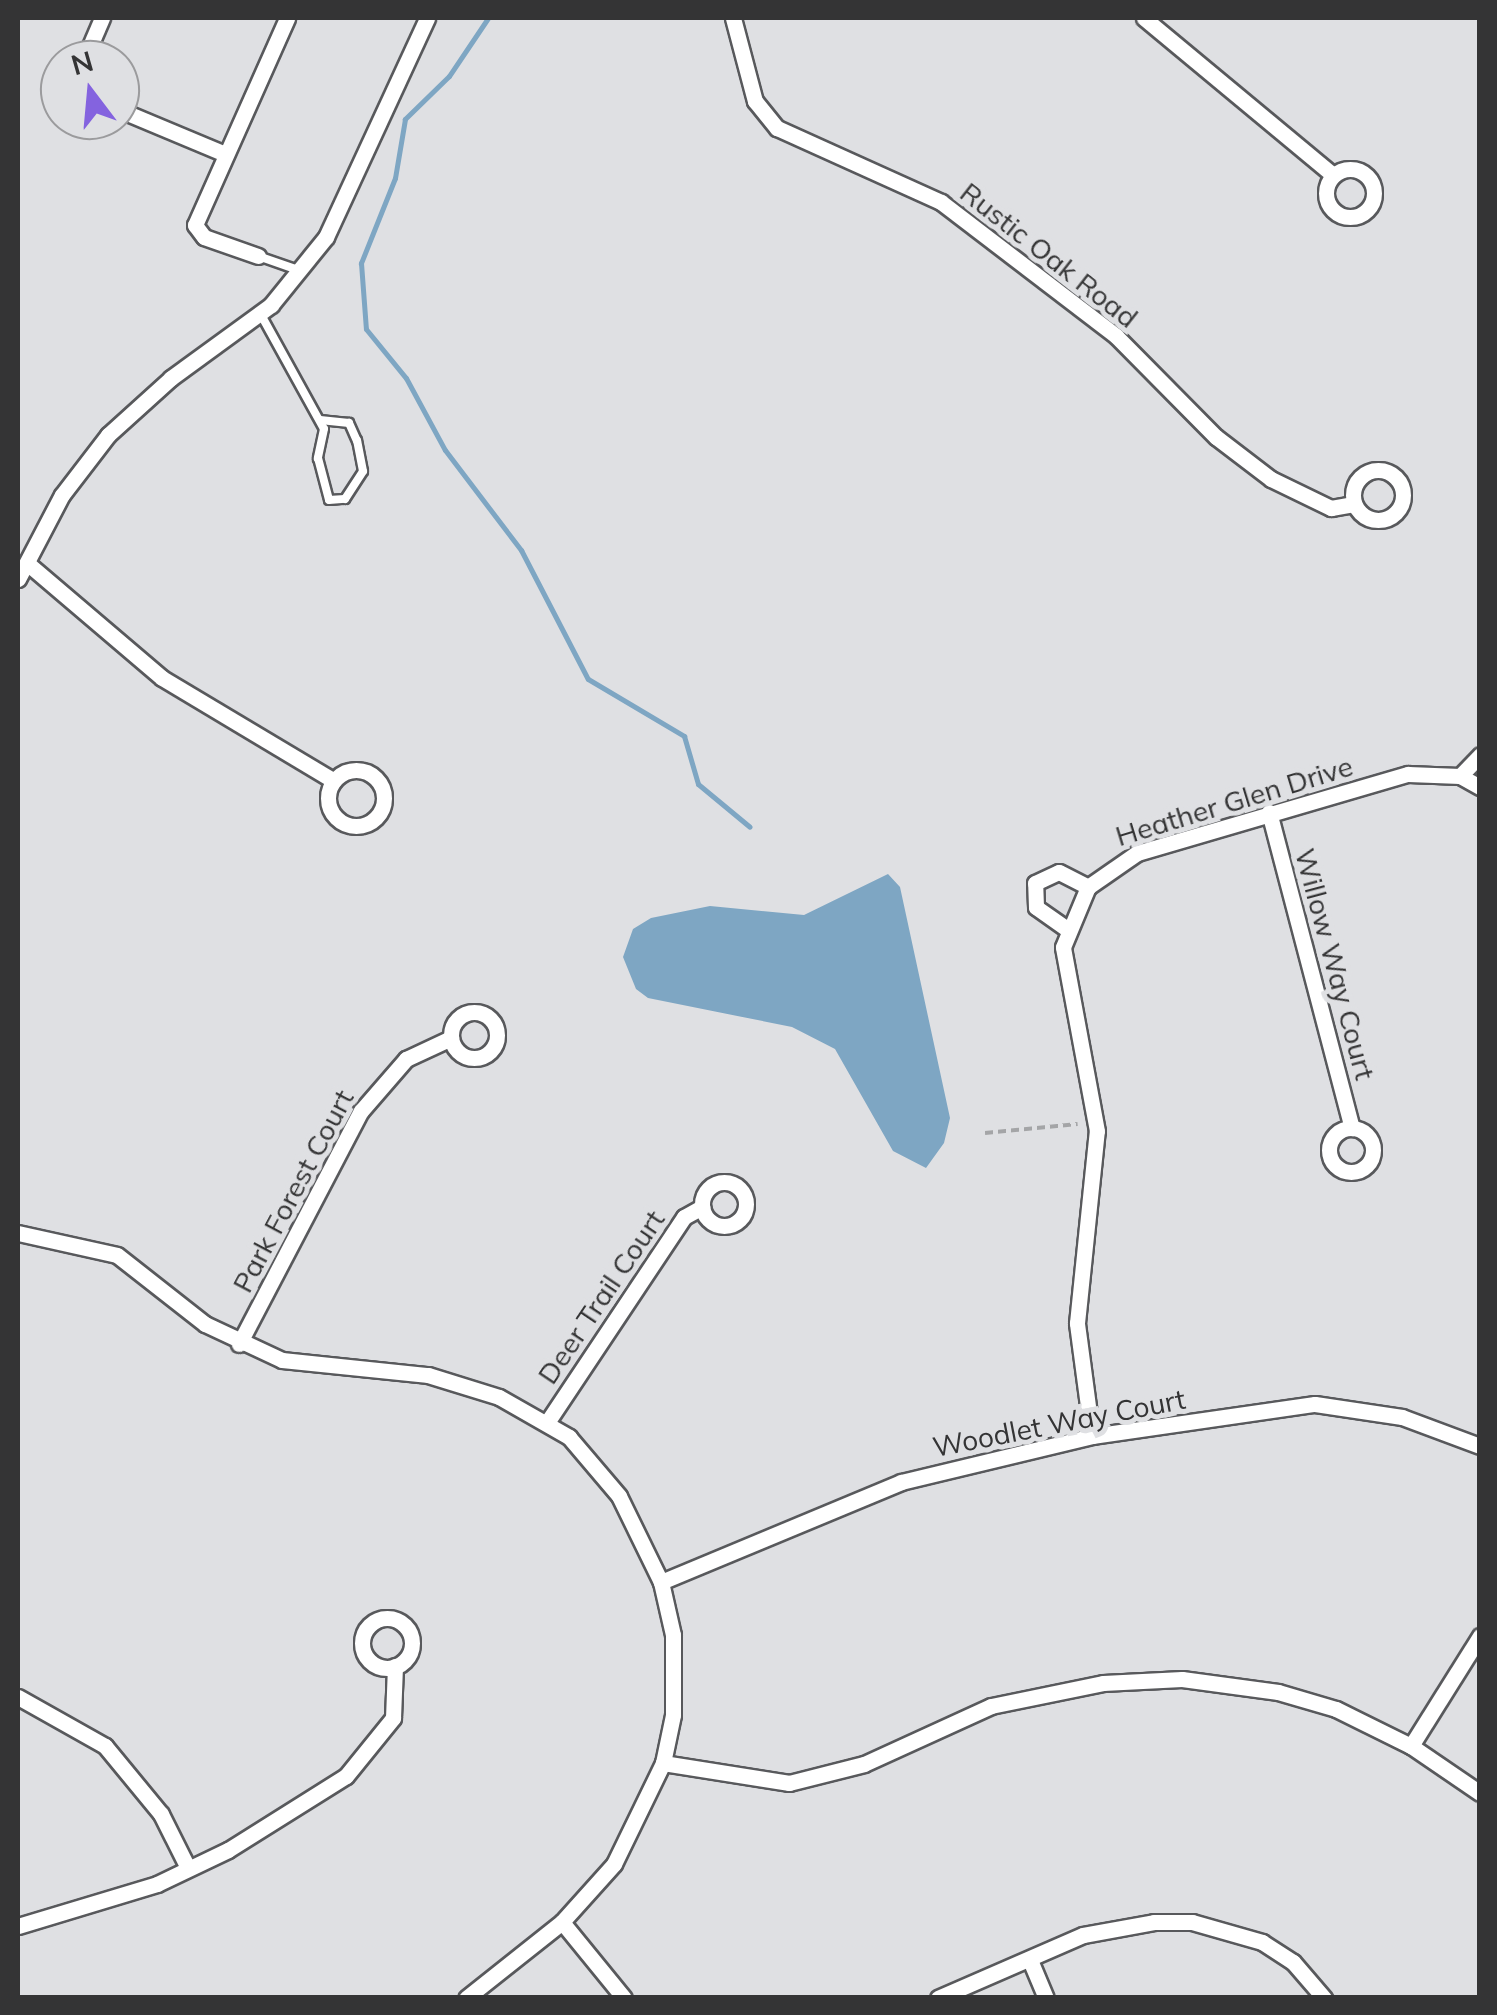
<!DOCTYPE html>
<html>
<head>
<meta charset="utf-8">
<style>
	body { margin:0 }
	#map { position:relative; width:1497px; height:2015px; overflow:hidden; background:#dfe0e3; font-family:Mulish,sans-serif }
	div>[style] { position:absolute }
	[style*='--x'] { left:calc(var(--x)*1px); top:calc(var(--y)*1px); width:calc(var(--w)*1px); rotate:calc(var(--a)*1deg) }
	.water>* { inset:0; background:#7ea6c3 }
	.stream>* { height:5px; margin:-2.5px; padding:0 2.5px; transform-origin:2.5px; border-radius:2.5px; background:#7ea6c3 }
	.path>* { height:4px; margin-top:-2px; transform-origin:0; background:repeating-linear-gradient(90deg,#a4a5a7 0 8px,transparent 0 13px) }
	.roads { filter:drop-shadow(2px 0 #58595c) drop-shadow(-2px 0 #58595c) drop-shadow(0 2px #58595c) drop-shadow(0 -2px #58595c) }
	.service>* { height:8px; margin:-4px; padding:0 4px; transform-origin:4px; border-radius:4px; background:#fff }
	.minor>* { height:15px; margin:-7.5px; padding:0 7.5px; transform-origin:7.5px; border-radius:7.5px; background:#fff }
	.minor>.ring { margin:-7.5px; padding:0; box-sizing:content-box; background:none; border:15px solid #fff; border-radius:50% }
	span { translate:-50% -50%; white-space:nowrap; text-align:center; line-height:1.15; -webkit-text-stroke:10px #dfe0e3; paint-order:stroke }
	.street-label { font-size:28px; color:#343435 }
	.frame { position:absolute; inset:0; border:20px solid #343435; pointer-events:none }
	.north { position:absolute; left:40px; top:40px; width:100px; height:100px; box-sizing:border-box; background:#dfe0e3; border:2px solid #9b9b9d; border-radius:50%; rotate:344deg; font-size:28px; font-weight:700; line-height:40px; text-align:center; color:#343435 }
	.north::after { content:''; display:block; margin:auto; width:35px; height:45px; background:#8463df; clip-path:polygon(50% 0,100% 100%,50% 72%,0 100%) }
</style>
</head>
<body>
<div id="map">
	<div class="water">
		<i style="clip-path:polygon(888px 874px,900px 887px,950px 1118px,944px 1143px,926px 1168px,893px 1151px,835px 1049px,792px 1027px,648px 998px,636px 989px,623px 957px,633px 929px,651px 918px,710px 906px,804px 915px)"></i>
	</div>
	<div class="stream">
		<i style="--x:488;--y:18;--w:70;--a:123.9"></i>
		<i style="--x:449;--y:76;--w:62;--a:135.7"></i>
		<i style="--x:405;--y:119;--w:60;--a:99.6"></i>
		<i style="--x:395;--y:178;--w:92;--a:111.8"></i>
		<i style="--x:361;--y:263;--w:66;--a:85.7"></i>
		<i style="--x:366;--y:329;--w:63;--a:50.8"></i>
		<i style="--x:406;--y:378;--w:82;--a:61.6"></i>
		<i style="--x:445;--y:450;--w:126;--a:52.8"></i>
		<i style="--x:521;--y:550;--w:145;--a:62.6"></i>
		<i style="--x:588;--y:679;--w:112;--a:30.7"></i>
		<i style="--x:684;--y:736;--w:50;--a:73.7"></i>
		<i style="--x:698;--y:784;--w:67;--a:39.6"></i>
	</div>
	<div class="path">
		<i style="--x:985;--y:1133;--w:93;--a:-5.5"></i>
	</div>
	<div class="roads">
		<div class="service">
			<i style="--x:258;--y:256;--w:46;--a:19.2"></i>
			<i style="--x:260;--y:313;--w:132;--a:61.1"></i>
			<i style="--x:324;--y:429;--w:30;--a:102"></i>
			<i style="--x:318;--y:458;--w:43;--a:75.3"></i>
			<i style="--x:329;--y:500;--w:16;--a:-4"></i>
			<i style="--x:345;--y:499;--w:33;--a:-57"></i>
			<i style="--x:363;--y:471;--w:31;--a:-101"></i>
			<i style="--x:357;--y:441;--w:20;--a:-114"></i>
			<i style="--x:349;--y:423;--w:29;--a:-174"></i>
		</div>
		<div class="minor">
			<i style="--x:733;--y:18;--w:86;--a:75.2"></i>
			<i style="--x:755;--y:101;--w:35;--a:51"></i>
			<i style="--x:777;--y:128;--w:180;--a:24.3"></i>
			<i style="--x:941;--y:202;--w:220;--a:37.4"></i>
			<i style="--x:1116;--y:336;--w:142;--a:45.3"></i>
			<i style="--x:1216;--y:437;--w:69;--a:37.4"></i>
			<i style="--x:1271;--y:479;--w:67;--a:25.8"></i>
			<i style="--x:1331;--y:508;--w:23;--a:-10"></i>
			<i style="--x:1144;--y:18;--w:246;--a:39.7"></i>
			<i style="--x:84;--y:60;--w:46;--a:-66.8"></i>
			<i style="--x:120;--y:110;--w:114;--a:22.7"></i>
			<i class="ring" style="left:1326px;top:169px;width:33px;height:33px"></i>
			<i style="--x:258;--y:256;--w:57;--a:-160.6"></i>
			<i style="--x:204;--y:237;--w:15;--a:-127"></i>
			<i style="--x:195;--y:225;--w:227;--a:-66"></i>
			<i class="ring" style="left:1353px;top:470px;width:35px;height:35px"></i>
			<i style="--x:27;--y:563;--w:177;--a:40.4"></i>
			<i style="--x:162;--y:678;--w:200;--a:30.9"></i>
			<i style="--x:18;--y:579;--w:95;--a:-62.4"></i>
			<i style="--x:62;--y:495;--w:76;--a:-52.5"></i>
			<i style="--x:108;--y:435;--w:85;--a:-42.1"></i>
			<i style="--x:171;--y:378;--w:124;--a:-36.1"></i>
			<i style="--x:271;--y:305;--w:87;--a:-51"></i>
			<i style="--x:326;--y:237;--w:241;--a:-65.2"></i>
			<i class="ring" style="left:328px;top:770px;width:41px;height:41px"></i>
			<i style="--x:1460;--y:776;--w:29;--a:-46"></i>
			<i style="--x:1269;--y:812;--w:327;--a:75.3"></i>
			<i style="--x:1067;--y:929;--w:38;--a:-145"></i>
			<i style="--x:1036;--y:907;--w:24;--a:-92"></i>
			<i style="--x:1035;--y:883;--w:26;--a:-25"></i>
			<i style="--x:1059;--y:872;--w:33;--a:27"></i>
			<i class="ring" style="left:451px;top:1012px;width:31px;height:31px"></i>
			<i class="ring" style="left:1329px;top:1128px;width:29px;height:29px"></i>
			<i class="ring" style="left:702px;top:1182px;width:29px;height:29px"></i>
			<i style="--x:18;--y:1233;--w:101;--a:12.5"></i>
			<i style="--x:117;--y:1255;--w:112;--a:38.1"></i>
			<i style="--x:205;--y:1324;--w:85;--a:25.1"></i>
			<i style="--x:282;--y:1360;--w:147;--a:5.9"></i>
			<i style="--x:428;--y:1375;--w:74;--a:17.2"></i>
			<i style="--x:499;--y:1397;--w:81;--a:29.7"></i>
			<i style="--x:569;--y:1437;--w:77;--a:49.7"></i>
			<i style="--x:619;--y:1496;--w:96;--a:64"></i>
			<i style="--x:661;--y:1582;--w:54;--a:77.2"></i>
			<i style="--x:673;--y:1635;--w:80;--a:90"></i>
			<i style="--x:673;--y:1715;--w:49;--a:101.8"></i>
			<i style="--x:663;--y:1763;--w:112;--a:115.9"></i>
			<i style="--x:614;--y:1864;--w:78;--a:131.9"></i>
			<i style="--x:562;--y:1922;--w:122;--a:141.6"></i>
			<i style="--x:239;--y:1344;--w:263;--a:-62.4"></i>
			<i style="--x:361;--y:1111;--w:69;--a:-49.1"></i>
			<i style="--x:406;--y:1059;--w:50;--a:-25"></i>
			<i style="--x:548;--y:1421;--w:245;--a:-56.3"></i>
			<i style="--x:684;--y:1217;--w:21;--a:-29"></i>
			<i style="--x:1092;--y:1436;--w:114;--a:-97.6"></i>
			<i style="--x:1077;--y:1323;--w:193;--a:-84.1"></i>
			<i style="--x:1097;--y:1131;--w:187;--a:-100.5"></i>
			<i style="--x:1063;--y:947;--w:65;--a:-67.4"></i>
			<i style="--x:1088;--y:887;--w:60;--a:-34.8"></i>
			<i style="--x:1137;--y:853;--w:282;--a:-16.3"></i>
			<i style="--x:1408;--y:774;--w:52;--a:2.2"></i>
			<i style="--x:1460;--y:776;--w:23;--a:29"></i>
			<i style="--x:661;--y:1582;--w:260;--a:-22.6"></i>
			<i style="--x:901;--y:1482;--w:196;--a:-13.5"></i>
			<i style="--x:1092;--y:1436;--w:225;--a:-8.2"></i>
			<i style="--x:1315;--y:1404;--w:88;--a:8.5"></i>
			<i style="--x:1402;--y:1417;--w:83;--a:20.4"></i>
			<i class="ring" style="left:362px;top:1618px;width:35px;height:35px"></i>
			<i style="--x:18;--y:1697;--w:100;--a:29.4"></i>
			<i style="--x:105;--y:1746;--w:88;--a:50.5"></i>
			<i style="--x:161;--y:1814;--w:60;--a:63.4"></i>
			<i style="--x:1411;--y:1746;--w:130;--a:-57.9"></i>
			<i style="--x:663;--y:1763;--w:128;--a:9"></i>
			<i style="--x:789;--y:1783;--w:77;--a:-14.2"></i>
			<i style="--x:864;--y:1764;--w:140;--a:-24.5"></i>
			<i style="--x:991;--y:1706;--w:114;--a:-11.6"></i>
			<i style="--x:1103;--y:1683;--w:79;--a:-2.9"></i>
			<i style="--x:1182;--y:1679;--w:97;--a:7.7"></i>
			<i style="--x:1278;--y:1692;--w:60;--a:16.3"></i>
			<i style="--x:1336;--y:1709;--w:84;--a:26.3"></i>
			<i style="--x:1411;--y:1746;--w:83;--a:34.3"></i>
			<i style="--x:562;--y:1922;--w:98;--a:50.8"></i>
			<i style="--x:18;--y:1926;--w:145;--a:-16.8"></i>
			<i style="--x:157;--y:1884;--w:79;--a:-25.6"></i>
			<i style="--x:228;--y:1850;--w:139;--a:-32.1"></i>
			<i style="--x:346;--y:1776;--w:75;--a:-51"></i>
			<i style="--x:393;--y:1718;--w:52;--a:-87.8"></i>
			<i style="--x:1030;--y:1960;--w:41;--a:67.2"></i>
			<i style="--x:938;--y:1998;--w:158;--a:-23.5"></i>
			<i style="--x:1083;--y:1935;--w:72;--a:-10.4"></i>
			<i style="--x:1154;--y:1922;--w:38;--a:0"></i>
			<i style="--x:1192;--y:1922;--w:73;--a:15.9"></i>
			<i style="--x:1262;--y:1942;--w:37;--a:33"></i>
			<i style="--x:1293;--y:1962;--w:48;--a:49.3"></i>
		</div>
	</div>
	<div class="street-label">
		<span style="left:1049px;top:255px;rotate:38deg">Rustic Oak Road</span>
		<span style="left:1234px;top:801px;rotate:-17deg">Heather Glen Drive</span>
		<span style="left:1335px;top:964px;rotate:75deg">Willow Way Court</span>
		<span style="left:293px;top:1191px;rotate:-62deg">Park Forest Court</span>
		<span style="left:601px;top:1297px;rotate:-56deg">Deer Trail Court</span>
		<span style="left:1059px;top:1423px;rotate:-11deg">Woodlet Way Court</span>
	</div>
	<div class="frame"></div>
	<div class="north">N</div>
</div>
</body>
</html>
